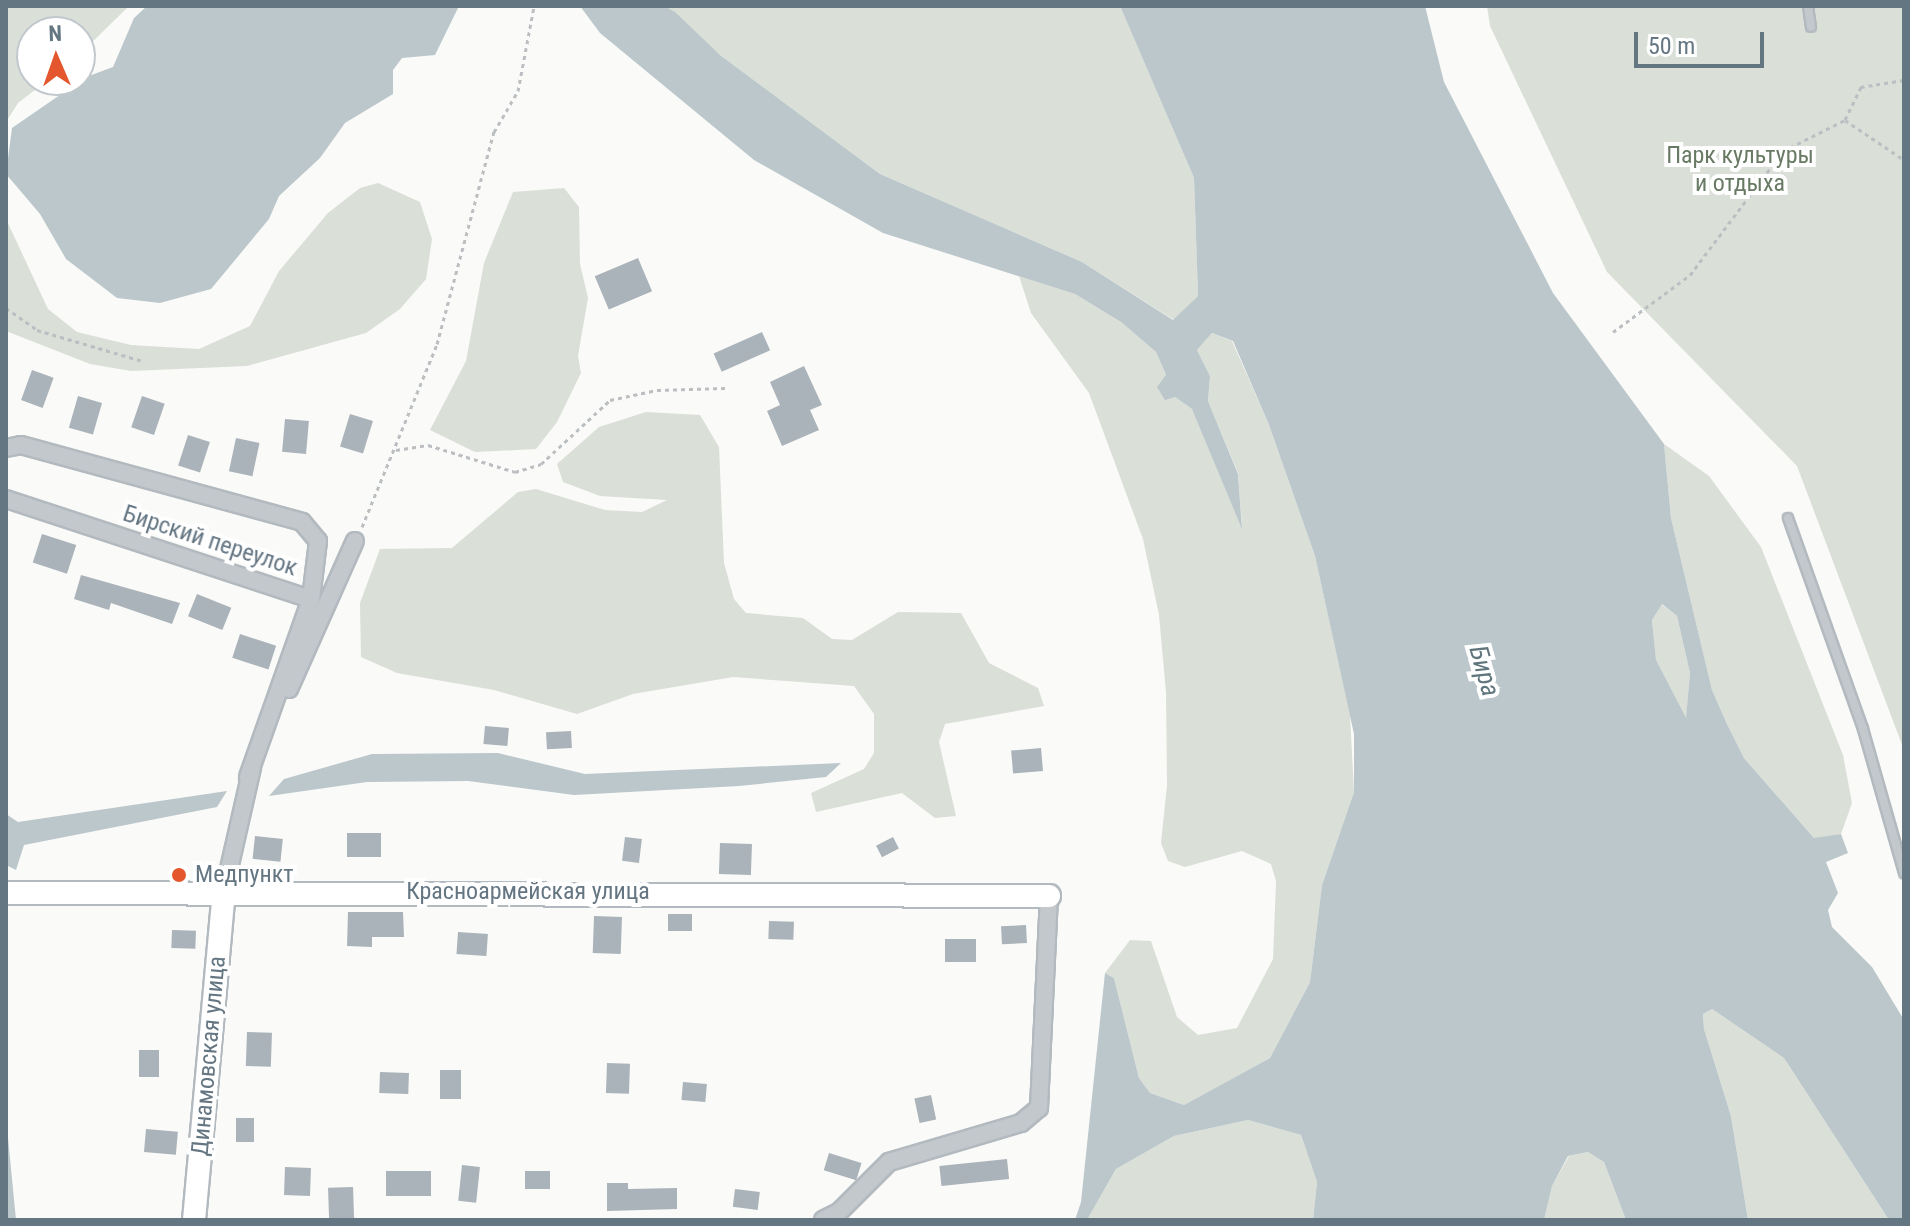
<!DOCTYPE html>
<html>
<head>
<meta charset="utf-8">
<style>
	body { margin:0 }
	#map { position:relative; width:1910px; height:1226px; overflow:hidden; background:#fafaf8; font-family:"Roboto Condensed",sans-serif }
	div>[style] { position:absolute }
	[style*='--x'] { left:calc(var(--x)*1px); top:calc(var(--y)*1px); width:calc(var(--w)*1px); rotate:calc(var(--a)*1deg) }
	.green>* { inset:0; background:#dadfd7 }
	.water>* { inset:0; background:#bbc7cb }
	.building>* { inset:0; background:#aab3b9; transform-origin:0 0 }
	.path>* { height:3px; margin-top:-1.5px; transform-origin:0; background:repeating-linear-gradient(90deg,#bbbfc2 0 4px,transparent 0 8px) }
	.roads { filter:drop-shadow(2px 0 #b3babf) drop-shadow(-2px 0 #b3babf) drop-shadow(0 2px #b3babf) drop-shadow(0 -2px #b3babf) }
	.lane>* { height:8px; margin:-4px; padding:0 4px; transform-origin:4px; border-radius:4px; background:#c3c8cc }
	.street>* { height:16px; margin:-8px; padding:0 8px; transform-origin:8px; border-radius:8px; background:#c3c8cc }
	.secondary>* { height:22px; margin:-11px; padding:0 11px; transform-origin:11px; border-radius:11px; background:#fff }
	.dots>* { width:22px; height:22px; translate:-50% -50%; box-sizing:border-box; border:4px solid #fff; border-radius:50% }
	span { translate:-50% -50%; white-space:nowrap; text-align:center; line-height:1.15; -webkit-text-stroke:8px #fff; paint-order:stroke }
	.park-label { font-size:24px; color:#687a64 }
	.street-label { font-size:24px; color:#657683 }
	.poi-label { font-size:24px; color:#657683 }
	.left { translate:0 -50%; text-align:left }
	.water-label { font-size:26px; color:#60757c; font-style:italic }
	.frame { position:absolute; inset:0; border:8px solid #657683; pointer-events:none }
	.north { position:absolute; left:16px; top:16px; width:80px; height:80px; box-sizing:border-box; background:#fff; border:2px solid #c1c8cd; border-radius:50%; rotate:358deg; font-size:22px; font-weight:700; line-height:32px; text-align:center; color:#657683 }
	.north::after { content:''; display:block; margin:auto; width:28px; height:36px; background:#e4572e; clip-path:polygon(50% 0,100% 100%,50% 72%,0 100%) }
	.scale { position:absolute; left:1634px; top:32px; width:130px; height:36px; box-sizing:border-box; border:4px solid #657683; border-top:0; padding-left:10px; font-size:24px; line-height:28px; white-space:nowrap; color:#657683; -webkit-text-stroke:6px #fff; paint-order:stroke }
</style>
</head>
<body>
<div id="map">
	<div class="green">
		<i style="clip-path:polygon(6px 6px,129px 6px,80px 54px,80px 32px,32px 32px,32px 80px,48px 80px,18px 103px,6px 122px)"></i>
		<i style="clip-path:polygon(664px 6px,1120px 6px,1194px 178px,1198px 296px,1174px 320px,1082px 262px,880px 174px,720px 55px)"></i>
		<i style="clip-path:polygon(1487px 6px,1904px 6px,1904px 750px,1797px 466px,1607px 272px,1490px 26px)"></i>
		<i style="clip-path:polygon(378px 183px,420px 202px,432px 239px,426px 279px,400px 309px,366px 333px,247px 366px,131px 371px,90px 364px,6px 331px,6px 219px,48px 309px,77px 332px,131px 345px,199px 349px,250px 326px,279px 271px,328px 213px,360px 188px)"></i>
		<i style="clip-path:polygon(564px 188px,579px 207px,580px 264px,588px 298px,578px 356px,581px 373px,557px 422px,536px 449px,475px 452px,430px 430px,466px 361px,484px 263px,513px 192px)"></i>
		<i style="clip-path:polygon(1019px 276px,1075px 294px,1121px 322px,1156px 352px,1175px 397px,1192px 409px,1205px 435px,1242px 526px,1238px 473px,1208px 401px,1210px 376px,1197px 350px,1212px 333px,1232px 341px,1269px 425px,1315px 556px,1350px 715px,1354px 792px,1322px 885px,1310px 982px,1270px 1058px,1184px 1105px,1150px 1093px,1139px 1078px,1114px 978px,1105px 973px,1130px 940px,1151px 941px,1177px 1017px,1198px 1035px,1237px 1028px,1273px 959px,1276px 881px,1271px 864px,1242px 851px,1185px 867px,1168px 861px,1161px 843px,1167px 785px,1166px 692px,1159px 615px,1143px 539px,1089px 393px,1031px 313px)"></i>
		<i style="clip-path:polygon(646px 412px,700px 415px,719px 447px,724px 563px,734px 599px,746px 613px,803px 618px,832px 639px,852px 640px,898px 612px,961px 613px,989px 663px,1038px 688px,1044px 706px,945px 724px,939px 742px,956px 816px,935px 818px,902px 793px,816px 812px,811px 793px,864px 769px,874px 753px,874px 714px,854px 686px,733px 677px,633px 694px,577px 714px,494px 690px,397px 673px,361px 657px,360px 603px,380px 549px,452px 548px,518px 492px,536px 489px,605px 510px,642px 512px,667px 500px,600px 496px,563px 482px,557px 464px,599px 427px)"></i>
		<i style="clip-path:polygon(1664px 444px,1709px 476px,1761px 547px,1843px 755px,1852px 803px,1841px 834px,1815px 839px,1744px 758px,1727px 724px,1712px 690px,1671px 518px)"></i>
		<i style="clip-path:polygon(1661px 604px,1677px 616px,1690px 673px,1686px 720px,1656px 661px,1652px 620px)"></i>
		<i style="clip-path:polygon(1712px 1009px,1784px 1058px,1889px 1220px,1748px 1220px,1731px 1116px,1704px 1029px,1703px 1014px)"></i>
		<i style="clip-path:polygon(1248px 1120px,1301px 1135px,1317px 1182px,1313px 1220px,1087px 1220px,1116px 1169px,1174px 1136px)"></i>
		<i style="clip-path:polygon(1588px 1152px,1604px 1162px,1626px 1220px,1544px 1220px,1552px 1186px,1569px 1156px)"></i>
	</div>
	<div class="water">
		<i style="clip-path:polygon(147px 6px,459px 6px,435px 55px,402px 58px,393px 70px,393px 94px,345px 123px,320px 158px,279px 196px,269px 219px,211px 289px,160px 303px,117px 298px,66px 259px,40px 214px,6px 174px,12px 128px,86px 77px,113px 67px,134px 18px)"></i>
		<i style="clip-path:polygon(evenodd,580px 6px,664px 6px,675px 12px,720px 55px,880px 174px,1082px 262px,1173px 320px,1198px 296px,1194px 178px,1120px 6px,1425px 6px,1444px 82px,1553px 293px,1664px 444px,1671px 518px,1712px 690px,1727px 724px,1744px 758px,1814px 838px,1841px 834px,1848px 853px,1826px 862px,1838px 893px,1828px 910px,1832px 927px,1872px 967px,1904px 1020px,1904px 1220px,1889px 1220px,1784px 1058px,1712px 1009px,1703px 1014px,1704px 1029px,1731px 1116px,1748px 1220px,1626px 1220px,1604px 1162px,1588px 1152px,1568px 1156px,1552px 1186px,1544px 1220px,1313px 1220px,1317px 1182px,1301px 1135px,1248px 1120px,1174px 1136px,1116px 1169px,1087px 1220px,1075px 1220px,1081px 1202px,1105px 973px,1114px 978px,1139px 1078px,1150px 1093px,1184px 1105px,1270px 1058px,1310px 982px,1322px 885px,1354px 792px,1354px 734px,1315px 556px,1269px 425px,1233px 341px,1212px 333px,1197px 350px,1210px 376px,1208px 401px,1238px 474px,1242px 529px,1192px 409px,1175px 397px,1165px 400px,1157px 387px,1166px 375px,1156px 352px,1121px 322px,1075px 294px,883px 233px,754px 160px,600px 33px,580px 6px,1662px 604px,1677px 616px,1690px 673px,1686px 718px,1656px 660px,1652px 620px,1662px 604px)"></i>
		<i style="clip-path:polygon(498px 753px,585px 774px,841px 763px,826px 777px,739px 786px,574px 795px,468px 781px,367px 782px,269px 796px,284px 779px,372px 754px)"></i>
		<i style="clip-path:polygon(227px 791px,217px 807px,24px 845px,16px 870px,6px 865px,6px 814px,18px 822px)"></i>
		<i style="clip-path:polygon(6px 1117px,16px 1220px,6px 1220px)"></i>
	</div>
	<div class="building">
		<i style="left:638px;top:258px;width:36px;height:47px;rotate:67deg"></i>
		<i style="left:762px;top:332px;width:20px;height:53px;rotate:66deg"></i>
		<i style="clip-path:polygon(804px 366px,822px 405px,810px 410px,819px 430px,782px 446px,767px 411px,780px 405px,770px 382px)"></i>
		<i style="left:32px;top:370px;width:23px;height:32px;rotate:20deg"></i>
		<i style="left:78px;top:396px;width:25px;height:33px;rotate:16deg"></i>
		<i style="left:142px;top:396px;width:24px;height:33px;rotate:19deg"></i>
		<i style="left:350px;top:414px;width:24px;height:34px;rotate:17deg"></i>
		<i style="left:285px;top:419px;width:24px;height:33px;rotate:5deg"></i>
		<i style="left:188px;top:435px;width:23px;height:32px;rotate:18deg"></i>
		<i style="left:236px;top:438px;width:24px;height:34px;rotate:12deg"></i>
		<i style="left:42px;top:534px;width:36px;height:30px;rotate:18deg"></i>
		<i style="clip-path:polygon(81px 575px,180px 603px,172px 624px,111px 603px,109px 610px,74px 599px)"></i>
		<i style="left:197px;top:594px;width:37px;height:24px;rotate:22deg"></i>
		<i style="left:240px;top:634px;width:38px;height:25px;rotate:18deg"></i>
		<i style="left:485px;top:726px;width:24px;height:18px;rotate:5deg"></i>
		<i style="left:571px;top:731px;width:17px;height:25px;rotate:87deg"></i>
		<i style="left:1041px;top:748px;width:23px;height:30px;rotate:85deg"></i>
		<i style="left:381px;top:833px;width:24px;height:34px;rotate:90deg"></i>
		<i style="left:255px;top:836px;width:28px;height:23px;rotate:6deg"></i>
		<i style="left:625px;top:837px;width:17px;height:24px;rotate:7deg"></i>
		<i style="left:893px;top:837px;width:13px;height:19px;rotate:63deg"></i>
		<i style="left:720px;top:843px;width:32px;height:31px;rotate:2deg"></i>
		<i style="clip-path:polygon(348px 912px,403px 912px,404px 937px,372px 937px,372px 947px,347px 946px)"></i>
		<i style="left:668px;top:914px;width:24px;height:17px"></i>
		<i style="left:594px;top:916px;width:28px;height:37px;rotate:2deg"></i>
		<i style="left:769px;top:921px;width:25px;height:18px;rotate:2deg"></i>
		<i style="left:1026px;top:925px;width:18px;height:25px;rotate:87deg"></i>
		<i style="left:172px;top:930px;width:24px;height:18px;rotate:2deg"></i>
		<i style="left:458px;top:932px;width:30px;height:22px;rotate:4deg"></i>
		<i style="left:945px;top:939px;width:31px;height:23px"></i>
		<i style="left:247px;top:1032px;width:25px;height:34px;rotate:2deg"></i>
		<i style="left:139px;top:1050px;width:20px;height:27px"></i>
		<i style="left:607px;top:1063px;width:23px;height:30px;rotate:2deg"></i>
		<i style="left:440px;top:1070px;width:21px;height:29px"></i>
		<i style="left:380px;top:1072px;width:29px;height:21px;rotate:2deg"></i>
		<i style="left:683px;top:1082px;width:24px;height:18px;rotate:5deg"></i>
		<i style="left:931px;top:1095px;width:25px;height:17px;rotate:78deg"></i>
		<i style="left:236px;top:1118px;width:18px;height:24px"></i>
		<i style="left:146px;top:1129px;width:32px;height:23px;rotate:5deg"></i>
		<i style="left:829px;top:1153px;width:34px;height:18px;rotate:17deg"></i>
		<i style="left:1007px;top:1159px;width:20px;height:68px;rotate:84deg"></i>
		<i style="left:462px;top:1165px;width:18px;height:36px;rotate:6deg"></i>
		<i style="left:285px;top:1167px;width:26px;height:28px;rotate:2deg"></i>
		<i style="left:386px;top:1171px;width:45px;height:25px"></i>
		<i style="left:525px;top:1171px;width:25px;height:18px"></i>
		<i style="clip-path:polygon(607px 1183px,628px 1183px,628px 1189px,677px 1188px,677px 1209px,607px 1211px)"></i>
		<i style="left:353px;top:1187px;width:33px;height:25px;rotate:88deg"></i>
		<i style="left:735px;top:1189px;width:25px;height:18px;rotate:7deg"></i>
	</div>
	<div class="path">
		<i style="--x:1904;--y:80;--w:44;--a:170.8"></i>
		<i style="--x:1861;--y:87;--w:37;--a:116"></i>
		<i style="--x:1845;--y:120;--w:71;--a:34.1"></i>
		<i style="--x:6;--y:308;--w:38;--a:35"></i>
		<i style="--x:37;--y:330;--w:109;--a:16.4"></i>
		<i style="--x:1613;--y:332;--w:96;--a:-36.5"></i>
		<i style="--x:1690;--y:275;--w:155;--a:-53.1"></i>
		<i style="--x:1783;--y:151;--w:69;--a:-26.6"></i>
		<i style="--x:396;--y:450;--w:32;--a:-9"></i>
		<i style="--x:428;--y:445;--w:91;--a:17.2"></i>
		<i style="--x:515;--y:472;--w:27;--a:-17"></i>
		<i style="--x:541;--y:464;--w:94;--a:-42.8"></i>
		<i style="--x:610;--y:400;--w:48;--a:-12"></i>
		<i style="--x:657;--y:390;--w:68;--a:-1.7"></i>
		<i style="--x:362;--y:527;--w:198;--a:-67.7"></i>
		<i style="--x:437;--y:344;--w:220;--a:-75"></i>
		<i style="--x:494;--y:132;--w:48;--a:-59.7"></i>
		<i style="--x:518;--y:91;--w:86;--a:-79.3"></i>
	</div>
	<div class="roads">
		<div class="lane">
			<i style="--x:1808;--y:6;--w:21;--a:82"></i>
			<i style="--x:1788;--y:518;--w:224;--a:70.4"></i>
			<i style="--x:1863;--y:729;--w:150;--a:74.1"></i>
		</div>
		<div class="street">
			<i style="--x:6;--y:448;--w:15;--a:-11"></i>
			<i style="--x:21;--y:445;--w:291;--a:15.3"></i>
			<i style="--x:302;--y:522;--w:25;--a:50"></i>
			<i style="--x:318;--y:541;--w:58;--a:96.9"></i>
			<i style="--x:6;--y:499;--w:321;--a:18.2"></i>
			<i style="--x:311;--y:599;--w:189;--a:109.5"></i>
			<i style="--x:289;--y:689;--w:162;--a:-66"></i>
			<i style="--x:224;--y:891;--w:126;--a:-77.2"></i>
			<i style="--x:823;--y:1220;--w:18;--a:-27"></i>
			<i style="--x:839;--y:1212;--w:71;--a:-45"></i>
			<i style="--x:889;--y:1162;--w:138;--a:-16.5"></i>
			<i style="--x:1021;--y:1123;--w:23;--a:-40"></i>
			<i style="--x:1039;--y:1108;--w:212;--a:-87.3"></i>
		</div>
		<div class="secondary">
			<i style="--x:6;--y:893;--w:1043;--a:0.16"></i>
			<i style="--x:194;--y:1220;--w:330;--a:-84.8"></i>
		</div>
	</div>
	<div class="dots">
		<i style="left:179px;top:875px;background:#e4572e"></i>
	</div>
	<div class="park-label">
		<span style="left:1740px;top:170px">Парк культуры<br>и отдыха</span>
	</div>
	<div class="street-label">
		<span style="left:210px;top:541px;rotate:18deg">Бирский переулок</span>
		<span style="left:528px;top:892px">Красноармейская улица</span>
		<span style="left:209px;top:1056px;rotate:-85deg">Динамовская улица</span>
	</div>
	<div class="poi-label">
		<span class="left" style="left:195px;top:875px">Медпункт</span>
	</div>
	<div class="water-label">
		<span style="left:1484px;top:671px;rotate:74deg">Бира</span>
	</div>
	<div class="frame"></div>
	<div class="north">N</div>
	<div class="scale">50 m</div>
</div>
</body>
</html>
